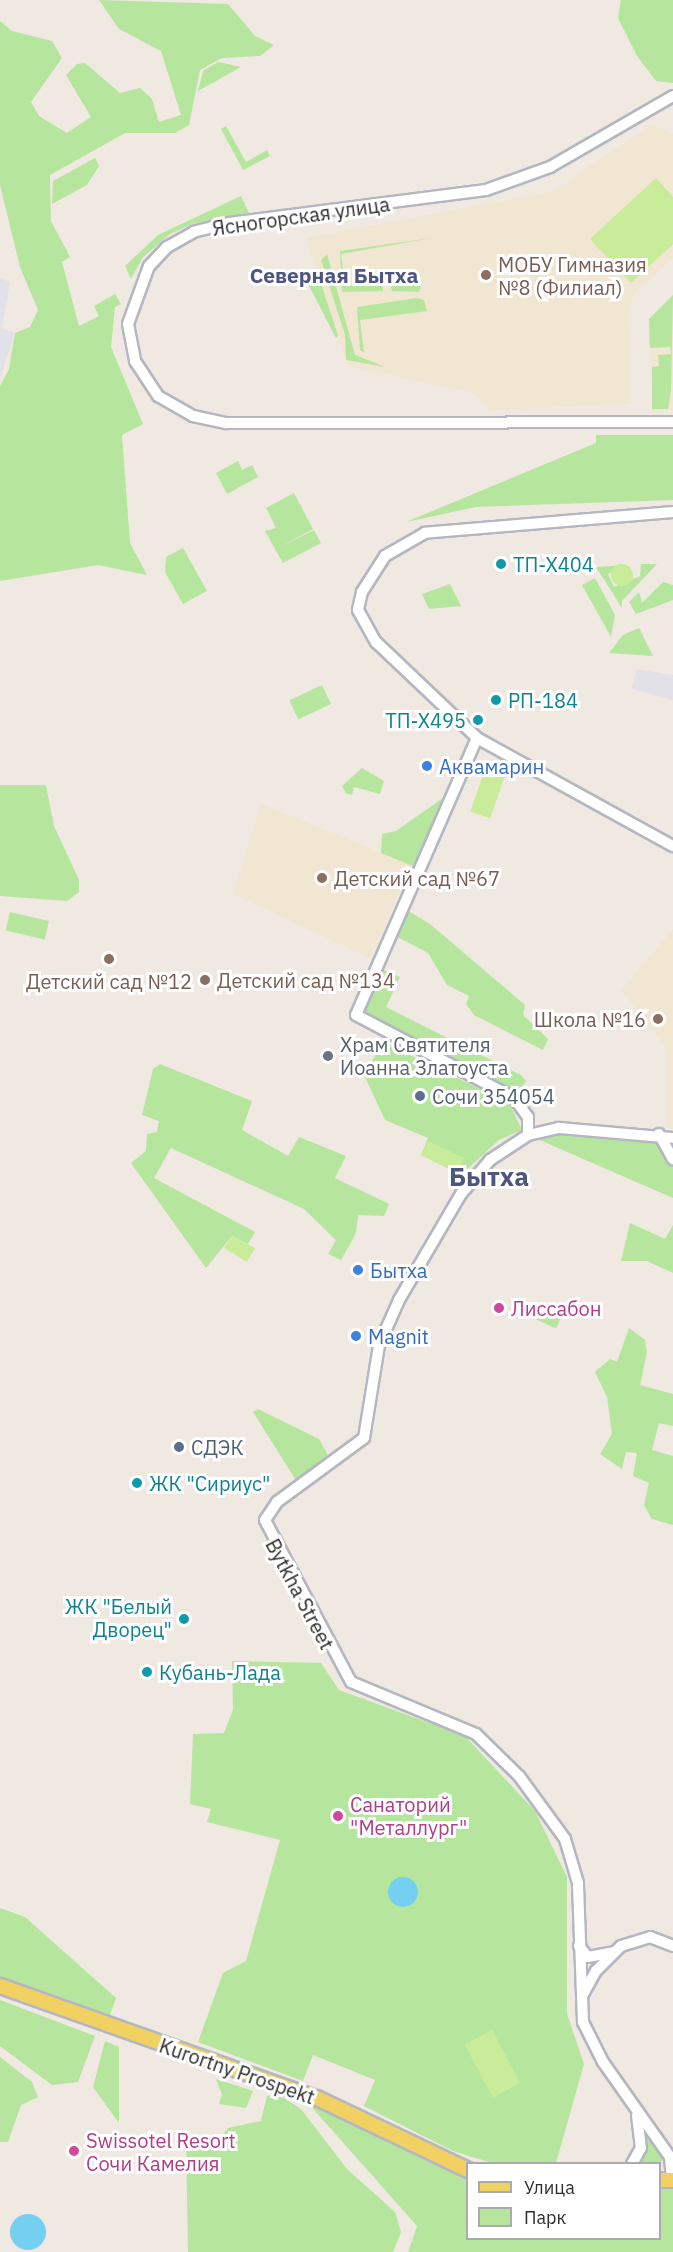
<!DOCTYPE html>
<html>
<head>
<meta charset="utf-8">
<style>
	body { margin:0 }
	#map { position:relative; width:673px; height:2252px; overflow:hidden; background:#efe9e1; font-family:"IBM Plex Sans",sans-serif }
	div>[style] { position:absolute }
	[style*='--x'] { left:calc(var(--x)*1px); top:calc(var(--y)*1px); width:calc(var(--w)*1px); rotate:calc(var(--a)*1deg) }
	.industrial>* { inset:0; background:#e3e1e8 }
	.education>* { inset:0; background:#f0e6d1 }
	.green>* { inset:0; background:#b6e59e; transform-origin:0 0 }
	.pitch>* { inset:0; background:#c9ec9a; transform-origin:0 0 }
	.round { border-radius:50% }
	.water>* { inset:0; background:#75cff0 }
	.roads { filter:drop-shadow(2px 0 #b4b7c1) drop-shadow(-2px 0 #b4b7c1) drop-shadow(0 2px #b4b7c1) drop-shadow(0 -2px #b4b7c1) }
	.tertiary>* { height:10px; margin:-5px; padding:0 5px; transform-origin:5px; border-radius:5px; background:#fff }
	.primary>* { height:14px; margin:-7px; padding:0 7px; transform-origin:7px; border-radius:7px; background:#f2d163 }
	.dots>* { width:16px; height:16px; translate:-50% -50%; box-sizing:border-box; border:3px solid #fff; border-radius:50% }
	span { translate:-50% -50%; white-space:nowrap; text-align:center; line-height:1.15; -webkit-text-stroke:6px #fff; paint-order:stroke }
	.street-label { font-size:20px; color:#2e2e2e }
	.education-label { font-size:20px; color:#785e54 }
	.left { translate:0 -50%; text-align:left }
	.right { translate:-100% -50%; text-align:right }
	.culture-label { font-size:20px; color:#0d838f }
	.shop-label { font-size:20px; color:#366cbe }
	.worship-label { font-size:20px; color:#5b616d }
	.service-label { font-size:20px; color:#4e5e75 }
	.hotel-label { font-size:20px; color:#b23c85 }
	.neighbourhood-label { font-size:21px; color:#4d5680; font-weight:700 }
	.district-label { font-size:26px; color:#4d5680; font-weight:700 }
	.legend { position:absolute; left:466px; top:2162px; width:195px; height:78px; box-sizing:border-box; background:#fff; border:2px solid #ababab; margin:0; padding:8px 10px; list-style:none; font-size:18px; color:#2e2e2e }
	.legend li { display:flex; align-items:center; gap:12px; height:30px }
	.legend b { width:30px; border:2px solid #ababab }
</style>
</head>
<body>
<div id="map">
	<div class="industrial">
		<i style="clip-path:polygon(0 278px,10px 282px,2px 328px,15px 333px,0 378px)"></i>
		<i style="clip-path:polygon(636px 669px,673px 675px,673px 700px,632px 689px)"></i>
	</div>
	<div class="education">
		<i style="clip-path:polygon(651px 125px,673px 134px,673px 258px,635px 293px,628px 310px,631px 404px,491px 410px,474px 393px,347px 366px,306px 238px,554px 191px)"></i>
		<i style="clip-path:polygon(673px 296px,673px 410px,653px 411px,649px 319px)"></i>
		<i style="clip-path:polygon(261px 804px,411px 865px,370px 958px,233px 894px)"></i>
		<i style="clip-path:polygon(673px 929px,673px 1129px,667px 1127px,667px 1049px,621px 990px)"></i>
	</div>
	<div class="green">
		<i style="clip-path:polygon(99px 0,228px 4px,255px 36px,274px 45px,260px 56px,222px 58px,200px 70px,189px 125px,175px 133px,125px 133px,50px 175px,51px 221px,70px 257px,62px 262px,79px 326px,99px 316px,94px 306px,115px 294px,121px 304px,115px 307px,111px 347px,143px 424px,122px 435px,130px 543px,147px 575px,98px 565px,0 581px,0 386px,9px 369px,15px 333px,30px 327px,38px 310px,20px 267px,0 185px,0 21px,12px 31px,52px 41px,62px 58px,31px 102px,39px 116px,67px 133px,91px 117px,66px 75px,77px 64px,85px 63px,120px 93px,140px 88px,152px 99px,159px 122px,181px 115px,161px 51px,119px 29px)"></i>
		<i style="clip-path:polygon(621px 0,673px 0,673px 83px,656px 81px,637px 56px,618px 18px)"></i>
		<i style="clip-path:polygon(218px 62px,241px 67px,198px 91px,203px 71px)"></i>
		<i style="clip-path:polygon(226px 126px,246px 162px,267px 150px,270px 156px,243px 170px,221px 129px)"></i>
		<i style="clip-path:polygon(95px 158px,99px 166px,87px 185px,52px 204px,53px 181px)"></i>
		<i style="clip-path:polygon(241px 196px,249px 213px,192px 224px,170px 234px,143px 257px,131px 279px,125px 266px,158px 235px)"></i>
		<i style="clip-path:polygon(431px 238px,341px 254px,345px 286px,382px 282px,383px 291px,342px 292px,340px 251px)"></i>
		<i style="clip-path:polygon(327px 254px,355px 355px,385px 367px,346px 360px,345px 335px,321px 260px)"></i>
		<i style="clip-path:polygon(318px 274px,338px 336px,336px 338px,306px 280px)"></i>
		<i style="clip-path:polygon(413px 278px,422px 283px,419px 292px,392px 291px,390px 281px)"></i>
		<i style="clip-path:polygon(673px 295px,671px 391px,668px 409px,652px 409px,652px 367px,659px 366px,658px 355px,671px 354px,670px 347px,650px 348px,649px 319px)"></i>
		<i style="clip-path:polygon(417px 298px,424px 300px,427px 311px,360px 320px,364px 353px,360px 350px,357px 307px)"></i>
		<i style="clip-path:polygon(596px 435px,673px 435px,673px 500px,476px 507px,406px 522px,596px 443px)"></i>
		<i style="clip-path:polygon(238px 461px,242px 470px,252px 465px,258px 477px,227px 494px,216px 473px)"></i>
		<i style="clip-path:polygon(294px 493px,313px 529px,280px 547px,314px 530px,321px 543px,283px 563px,265px 531px,276px 528px,266px 508px)"></i>
		<i style="clip-path:polygon(183px 548px,207px 591px,183px 604px,165px 572px,166px 557px)"></i>
		<i style="clip-path:polygon(641px 564px,657px 564px,622px 601px,622px 608px,596px 567px,627px 565px,608px 574px,614px 587px,640px 576px)"></i>
		<i style="clip-path:polygon(595px 578px,615px 615px,611px 637px,582px 585px)"></i>
		<i style="clip-path:polygon(663px 582px,673px 585px,673px 600px,636px 614px,629px 602px,639px 592px,642px 603px)"></i>
		<i style="clip-path:polygon(450px 584px,461px 606px,429px 609px,422px 594px)"></i>
		<i style="clip-path:polygon(639px 628px,653px 656px,609px 653px,623px 635px)"></i>
		<i style="left:322px;top:685px;width:21px;height:36px;rotate:65deg"></i>
		<i style="clip-path:polygon(362px 768px,384px 781px,380px 794px,354px 787px,352px 795px,346px 793px,342px 786px)"></i>
		<i style="clip-path:polygon(0 785px,46px 785px,54px 826px,79px 880px,79px 892px,67px 901px,0 896px)"></i>
		<i style="clip-path:polygon(443px 798px,415px 867px,381px 853px,382px 834px,396px 831px)"></i>
		<i style="clip-path:polygon(402px 907px,430px 924px,525px 1005px,523px 1015px,548px 1039px,543px 1050px,474px 1015px,466px 1004px,469px 996px,447px 985px,428px 953px,390px 933px)"></i>
		<i style="left:10px;top:912px;width:40px;height:19px;rotate:13deg"></i>
		<i style="clip-path:polygon(374px 966px,400px 977px,386px 1007px,521px 1075px,526px 1081px,514px 1098px,365px 1024px,369px 1013px,355px 1007px)"></i>
		<i style="clip-path:polygon(383px 1042px,509px 1103px,522px 1130px,499px 1140px,461px 1175px,421px 1155px,428px 1138px,385px 1120px,364px 1075px)"></i>
		<i style="clip-path:polygon(160px 1064px,252px 1101px,242px 1130px,288px 1156px,299px 1137px,346px 1156px,335px 1178px,389px 1204px,384px 1216px,358px 1215px,356px 1233px,341px 1260px,328px 1254px,336px 1240px,304px 1209px,171px 1148px,154px 1178px,255px 1232px,248px 1244px,232px 1236px,206px 1268px,131px 1163px,146px 1151px,147px 1134px,157px 1132px,159px 1121px,142px 1115px,153px 1069px)"></i>
		<i style="clip-path:polygon(545px 1130px,659px 1134px,673px 1159px,673px 1198px,528px 1135px)"></i>
		<i style="clip-path:polygon(630px 1223px,665px 1239px,673px 1225px,673px 1273px,647px 1261px,621px 1261px)"></i>
		<i style="left:539px;top:1303px;width:26px;height:16px;rotate:25deg"></i>
		<i style="clip-path:polygon(629px 1328px,645px 1340px,647px 1352px,640px 1385px,673px 1394px,673px 1426px,659px 1423px,652px 1450px,673px 1456px,673px 1525px,652px 1519px,644px 1505px,649px 1483px,633px 1476px,637px 1453px,626px 1452px,622px 1469px,600px 1454px,612px 1434px,607px 1397px,595px 1372px,610px 1359px,617px 1362px)"></i>
		<i style="clip-path:polygon(258px 1409px,319px 1439px,333px 1464px,299px 1485px,253px 1412px)"></i>
		<i style="clip-path:polygon(232px 1661px,321px 1663px,339px 1690px,465px 1736px,535px 1811px,567px 1877px,567px 2014px,584px 2064px,556px 2163px,492px 2163px,453px 2151px,364px 2106px,375px 2080px,313px 2055px,303px 2081px,198px 2042px,223px 1973px,246px 1961px,280px 1840px,207px 1822px,211px 1809px,190px 1804px,193px 1734px,224px 1733px,233px 1710px)"></i>
		<i style="clip-path:polygon(0 1908px,25px 1917px,116px 1998px,108px 2020px,0 1981px)"></i>
		<i style="clip-path:polygon(0 2000px,95px 2036px,78px 2082px,52px 2085px,0 2046px)"></i>
		<i style="clip-path:polygon(105px 2041px,119px 2047px,119px 2123px,93px 2087px)"></i>
		<i style="clip-path:polygon(0 2057px,32px 2082px,38px 2097px,21px 2105px,8px 2142px,0 2142px)"></i>
		<i style="clip-path:polygon(216px 2079px,253px 2091px,246px 2108px,219px 2104px,222px 2095px)"></i>
		<i style="clip-path:polygon(300px 2094px,467px 2174px,468px 2238px,660px 2238px,660px 2187px,673px 2187px,673px 2252px,408px 2252px,417px 2226px)"></i>
		<i style="clip-path:polygon(279px 2095px,301px 2109px,347px 2169px,395px 2212px,401px 2232px,393px 2252px,188px 2252px,186px 2142px,216px 2143px,228px 2128px,261px 2121px,267px 2096px)"></i>
		<i style="clip-path:polygon(644px 2127px,664px 2155px,660px 2167px,638px 2164px,645px 2145px)"></i>
	</div>
	<div class="pitch">
		<i style="clip-path:polygon(656px 178px,673px 197px,673px 244px,631px 283px,590px 239px)"></i>
		<i class="round" style="left:611px;top:564px;width:22px;height:22px"></i>
		<i style="left:485px;top:769px;width:21px;height:45px;rotate:19deg"></i>
		<i style="left:428px;top:1141px;width:40px;height:16px;rotate:25deg"></i>
		<i style="clip-path:polygon(232px 1236px,255px 1248px,247px 1262px,224px 1248px)"></i>
		<i style="left:492px;top:2030px;width:60px;height:31px;rotate:62deg"></i>
	</div>
	<div class="water">
		<i class="round" style="left:388px;top:1877px;width:30px;height:30px"></i>
		<i class="round" style="left:10px;top:2214px;width:36px;height:36px"></i>
	</div>
	<div class="roads">
		<div class="tertiary">
			<i style="--x:673;--y:96;--w:142;--a:150"></i>
			<i style="--x:550;--y:167;--w:68;--a:160.2"></i>
			<i style="--x:486;--y:190;--w:259;--a:172.7"></i>
			<i style="--x:229;--y:223;--w:36;--a:166"></i>
			<i style="--x:194;--y:232;--w:31;--a:151"></i>
			<i style="--x:167;--y:247;--w:26;--a:133"></i>
			<i style="--x:149;--y:266;--w:62;--a:109.9"></i>
			<i style="--x:128;--y:324;--w:38;--a:79"></i>
			<i style="--x:135;--y:361;--w:42;--a:56.7"></i>
			<i style="--x:158;--y:396;--w:40;--a:29.7"></i>
			<i style="--x:193;--y:416;--w:35;--a:12"></i>
			<i style="--x:227;--y:423;--w:446;--a:-0.1"></i>
			<i style="--x:673;--y:512;--w:249;--a:175.2"></i>
			<i style="--x:425;--y:533;--w:46;--a:150.1"></i>
			<i style="--x:385;--y:556;--w:43;--a:122.6"></i>
			<i style="--x:362;--y:592;--w:18;--a:103"></i>
			<i style="--x:358;--y:610;--w:37;--a:61"></i>
			<i style="--x:376;--y:642;--w:139;--a:43.5"></i>
			<i style="--x:477;--y:738;--w:224;--a:28.9"></i>
			<i style="--x:477;--y:738;--w:302;--a:113.6"></i>
			<i style="--x:356;--y:1015;--w:178;--a:27.7"></i>
			<i style="--x:514;--y:1098;--w:24;--a:54"></i>
			<i style="--x:528;--y:1117;--w:18;--a:90"></i>
			<i style="--x:659;--y:1134;--w:29;--a:61"></i>
			<i style="--x:579;--y:1946;--w:14;--a:51"></i>
			<i style="--x:588;--y:1957;--w:26;--a:-11"></i>
			<i style="--x:582;--y:1996;--w:29;--a:-61"></i>
			<i style="--x:596;--y:1971;--w:35;--a:-45"></i>
			<i style="--x:621;--y:1946;--w:30;--a:-17"></i>
			<i style="--x:650;--y:1937;--w:25;--a:21"></i>
			<i style="--x:632;--y:2164;--w:18;--a:-61"></i>
			<i style="--x:641;--y:2148;--w:33;--a:-97"></i>
			<i style="--x:672;--y:2180;--w:23;--a:-95"></i>
			<i style="--x:670;--y:2157;--w:116;--a:-125.2"></i>
			<i style="--x:603;--y:2062;--w:45;--a:-116.6"></i>
			<i style="--x:583;--y:2022;--w:139;--a:-92.1"></i>
			<i style="--x:578;--y:1883;--w:46;--a:-106.5"></i>
			<i style="--x:565;--y:1839;--w:78;--a:-126.1"></i>
			<i style="--x:519;--y:1776;--w:60;--a:-135.7"></i>
			<i style="--x:476;--y:1734;--w:135;--a:-157.4"></i>
			<i style="--x:351;--y:1682;--w:183;--a:-118"></i>
			<i style="--x:265;--y:1520;--w:22;--a:-56"></i>
			<i style="--x:277;--y:1502;--w:108;--a:-36.3"></i>
			<i style="--x:364;--y:1438;--w:94;--a:-80.8"></i>
			<i style="--x:379;--y:1345;--w:49;--a:-66"></i>
			<i style="--x:399;--y:1300;--w:123;--a:-59.7"></i>
			<i style="--x:461;--y:1194;--w:45;--a:-49.5"></i>
			<i style="--x:490;--y:1160;--w:45;--a:-33.3"></i>
			<i style="--x:528;--y:1135;--w:32;--a:-13"></i>
			<i style="--x:559;--y:1128;--w:114;--a:5"></i>
		</div>
		<div class="primary">
			<i style="--x:0;--y:1986;--w:336;--a:19.5"></i>
			<i style="--x:317;--y:2098;--w:167;--a:25.5"></i>
			<i style="--x:660;--y:2180;--w:13;--a:0"></i>
		</div>
	</div>
	<div class="dots">
		<i style="left:486px;top:275px;background:#8d6e63"></i>
		<i style="left:501px;top:564px;background:#0f9aa8"></i>
		<i style="left:496px;top:700px;background:#0f9aa8"></i>
		<i style="left:478px;top:720px;background:#0f9aa8"></i>
		<i style="left:427px;top:766px;background:#3f7fe0"></i>
		<i style="left:322px;top:878px;background:#8d6e63"></i>
		<i style="left:109px;top:959px;background:#8d6e63"></i>
		<i style="left:205px;top:980px;background:#8d6e63"></i>
		<i style="left:658px;top:1019px;background:#8d6e63"></i>
		<i style="left:328px;top:1056px;background:#6b7280"></i>
		<i style="left:420px;top:1096px;background:#5c6f8a"></i>
		<i style="left:358px;top:1270px;background:#3f7fe0"></i>
		<i style="left:499px;top:1308px;background:#d1479c"></i>
		<i style="left:356px;top:1336px;background:#3f7fe0"></i>
		<i style="left:179px;top:1447px;background:#5c6f8a"></i>
		<i style="left:137px;top:1483px;background:#0f9aa8"></i>
		<i style="left:184px;top:1619px;background:#0f9aa8"></i>
		<i style="left:147px;top:1672px;background:#0f9aa8"></i>
		<i style="left:338px;top:1816px;background:#d1479c"></i>
		<i style="left:74px;top:2151px;background:#d1479c"></i>
	</div>
	<div class="street-label">
		<span style="left:301px;top:216px;rotate:-8deg">Ясногорская улица</span>
		<span style="left:300px;top:1594px;rotate:62deg">Bytkha Street</span>
		<span style="left:237px;top:2071px;rotate:19deg">Kurortny Prospekt</span>
	</div>
	<div class="education-label">
		<span class="left" style="left:498px;top:276px">МОБУ Гимназия<br>№8 (Филиал)</span>
		<span class="left" style="left:334px;top:878px">Детский сад №67</span>
		<span class="left" style="left:217px;top:980px">Детский сад №134</span>
		<span style="left:109px;top:981px">Детский сад №12</span>
		<span class="right" style="left:646px;top:1019px">Школа №16</span>
	</div>
	<div class="culture-label">
		<span class="left" style="left:513px;top:564px">ТП-Х404</span>
		<span class="left" style="left:508px;top:700px">РП-184</span>
		<span class="right" style="left:466px;top:720px">ТП-Х495</span>
		<span class="left" style="left:149px;top:1483px">ЖК "Сириус"</span>
		<span class="right" style="left:172px;top:1618px">ЖК "Белый<br>Дворец"</span>
		<span class="left" style="left:159px;top:1672px">Кубань-Лада</span>
	</div>
	<div class="shop-label">
		<span class="left" style="left:439px;top:766px">Аквамарин</span>
		<span class="left" style="left:370px;top:1270px">Бытха</span>
		<span class="left" style="left:368px;top:1336px">Magnit</span>
	</div>
	<div class="worship-label">
		<span class="left" style="left:340px;top:1056px">Храм Святителя<br>Иоанна Златоуста</span>
	</div>
	<div class="service-label">
		<span class="left" style="left:432px;top:1096px">Сочи 354054</span>
		<span class="left" style="left:191px;top:1447px">СДЭК</span>
	</div>
	<div class="hotel-label">
		<span class="left" style="left:511px;top:1308px">Лиссабон</span>
		<span class="left" style="left:350px;top:1816px">Санаторий<br>"Металлург"</span>
		<span class="left" style="left:86px;top:2152px">Swissotel Resort<br>Сочи Камелия</span>
	</div>
	<div class="neighbourhood-label">
		<span style="left:334px;top:275px">Северная Бытха</span>
	</div>
	<div class="district-label">
		<span style="left:489px;top:1177px">Бытха</span>
	</div>
	<ul class="legend">
	<li><b style="height:8px;background:#f2d163"></b>Улица</li>
	<li><b style="height:16px;background:#b6e59e"></b>Парк</li>
	</ul>
</div>
</body>
</html>
